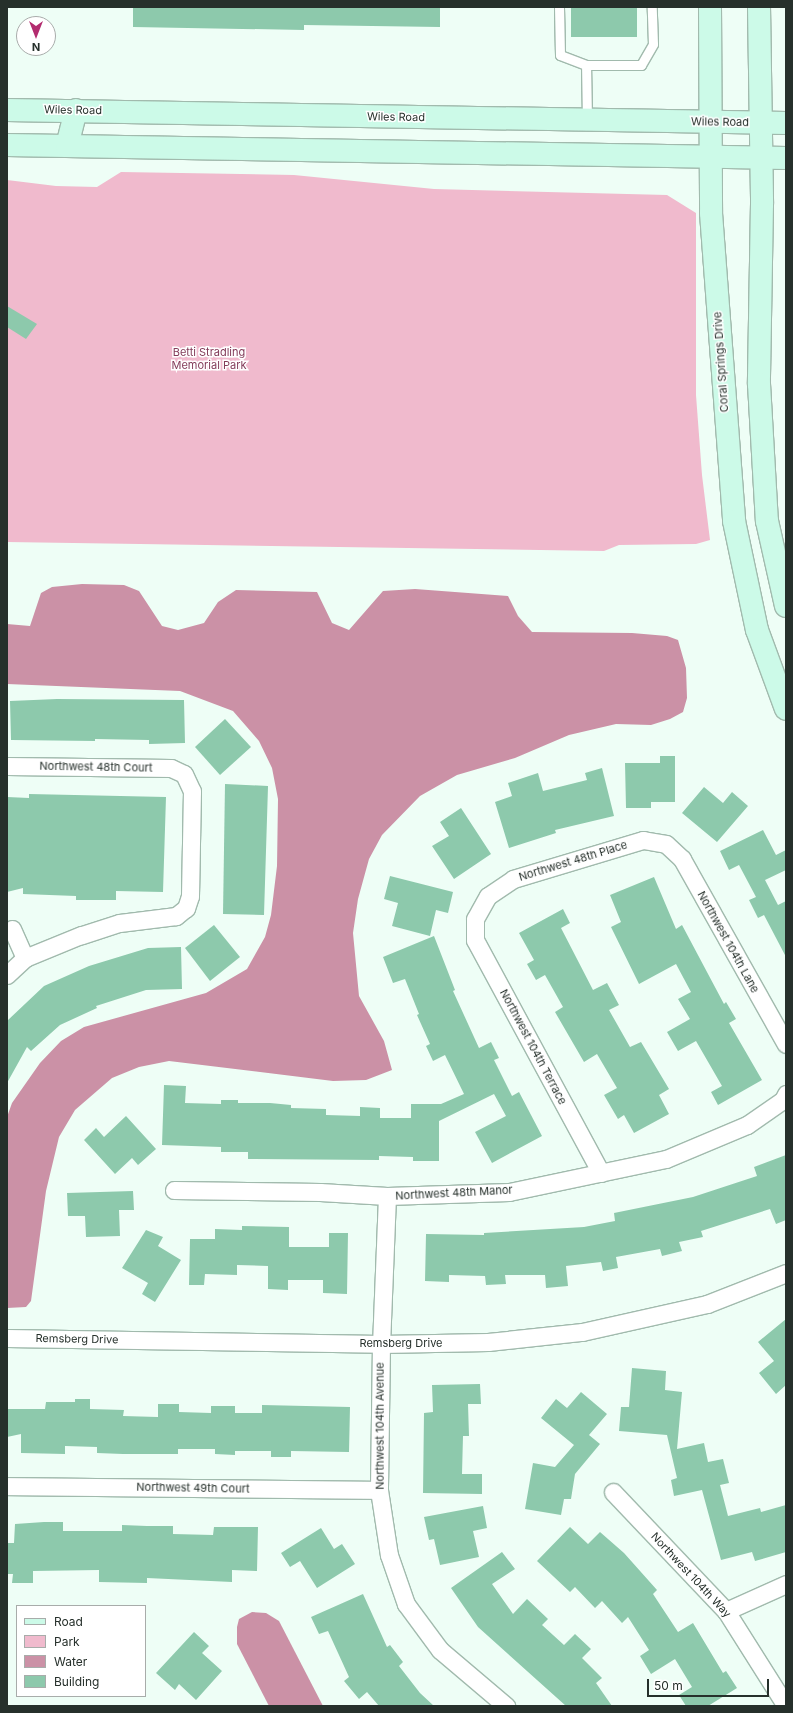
<!DOCTYPE html>
<style>
body{margin:0}
#map{position:relative;width:793px;height:1713px;overflow:hidden;background:#eefef6;font-family:Inter,sans-serif}
div>[style]{position:absolute}
[style*='--x']{left:calc(var(--x)*1px);top:calc(var(--y)*1px);width:calc(var(--w)*1px);rotate:calc(var(--a)*1deg)}
.green>*{inset:0;background:#f0bacd}
.water>*{inset:0;background:#cb91a6}
.building>*{inset:0;background:#8dc9ac}
.roads{filter:drop-shadow(1px 0 #a1baad) drop-shadow(-1px 0 #a1baad) drop-shadow(0 1px #a1baad) drop-shadow(0 -1px #a1baad)}
.service>*{height:9px;margin:-4.5px;padding:0 4.5px;transform-origin:4.5px;border-radius:4.5px;background:#fff}
.minor>*{height:17px;margin:-8.5px;padding:0 8.5px;transform-origin:8.5px;border-radius:8.5px;background:#fff}
.secondary>*{height:22px;margin:-11px;padding:0 11px;transform-origin:11px;border-radius:11px;background:#ccfae8}
span{translate:-50% -50%;white-space:nowrap;text-align:center;line-height:1.15;-webkit-text-stroke:3px #fff;paint-order:stroke}
.street-label{font-size:11px;color:#26302b}
.park-label{font-size:11px;color:#833c5a}
.frame{position:absolute;inset:0;border:8px solid #26302b;pointer-events:none}
.legend{position:absolute;left:16px;top:1605px;width:130px;height:92px;box-sizing:border-box;background:#fff;border:1px solid #a8acaa;margin:0;padding:5px 7px;list-style:none;font-size:12px;color:#26302b}
.legend li{display:flex;align-items:center;gap:8px;height:20px}
.legend b{width:20px;border:1px solid #a8acaa}
.north{position:absolute;left:16px;top:16px;width:40px;height:40px;box-sizing:border-box;background:#fff;border:1px solid #a8acaa;border-radius:50%;rotate:180deg;font-size:11px;font-weight:700;line-height:16px;text-align:center;color:#26302b}
.north::after{content:'';display:block;margin:auto;width:14px;height:18px;background:#b32c6f;clip-path:polygon(50% 0,100% 100%,50% 72%,0 100%)}
.scale{position:absolute;left:647px;top:1679px;width:122px;height:18px;box-sizing:border-box;border:2px solid #26302b;border-top:0;padding-left:5px;font-size:12px;line-height:14px;white-space:nowrap;color:#26302b;-webkit-text-stroke:3px #fff;paint-order:stroke}
</style>
<div id="map">
<div class="green">
<i style="clip-path:polygon(121px 172px,294px 175px,434px 189px,667px 195px,696px 213px,696px 395px,702px 475px,710px 540px,696px 544px,619px 545px,604px 551px,7px 542px,7px 180px,56px 186px,97px 187px)"></i>
</div>
<div class="water">
<i style="clip-path:polygon(82px 584px,124px 585px,139px 591px,162px 626px,178px 630px,204px 623px,218px 602px,236px 590px,317px 592px,332px 623px,349px 630px,383px 591px,415px 589px,508px 596px,518px 616px,532px 632px,632px 633px,667px 636px,678px 640px,686px 668px,687px 698px,683px 712px,670px 719px,651px 725px,616px 724px,569px 735px,515px 758px,457px 775px,420px 796px,382px 835px,369px 859px,358px 899px,353px 933px,359px 996px,384px 1041px,392px 1070px,366px 1080px,333px 1081px,169px 1061px,139px 1067px,112px 1078px,75px 1110px,59px 1137px,46px 1191px,31px 1301px,26px 1307px,7px 1308px,7px 1117px,12px 1103px,40px 1063px,61px 1041px,84px 1027px,206px 993px,247px 969px,265px 937px,271px 915px,277px 866px,278px 799px,272px 768px,259px 741px,233px 711px,180px 691px,7px 684px,7px 624px,30px 626px,41px 593px,52px 587px)"></i>
<i style="clip-path:polygon(252px 1612px,266px 1613px,279px 1621px,323px 1706px,269px 1706px,237px 1644px,237px 1627px,239px 1619px)"></i>
</div>
<div class="building">
<i style="clip-path:polygon(133px 7px,440px 7px,440px 27px,304px 25px,304px 30px,133px 27px)"></i>
<i style="clip-path:polygon(571px 7px,637px 7px,637px 37px,571px 37px)"></i>
<i style="clip-path:polygon(7px 306px,37px 324px,26px 339px,7px 327px)"></i>
<i style="clip-path:polygon(57px 699px,184px 700px,185px 743px,149px 744px,149px 740px,95px 739px,95px 741px,11px 740px,10px 701px)"></i>
<i style="clip-path:polygon(225px 719px,251px 747px,220px 775px,195px 747px)"></i>
<i style="clip-path:polygon(660px 756px,675px 756px,675px 802px,651px 802px,651px 808px,626px 808px,625px 763px,660px 763px)"></i>
<i style="clip-path:polygon(602px 768px,614px 816px,555px 830px,556px 833px,509px 848px,495px 802px,512px 796px,508px 783px,538px 773px,543px 791px,587px 780px,585px 773px)"></i>
<i style="clip-path:polygon(225px 784px,268px 786px,264px 915px,223px 914px)"></i>
<i style="clip-path:polygon(704px 787px,723px 803px,732px 792px,748px 806px,717px 842px,682px 813px)"></i>
<i style="clip-path:polygon(29px 794px,166px 797px,163px 892px,116px 891px,116px 900px,76px 900px,76px 896px,23px 894px,23px 888px,7px 892px,7px 797px,29px 798px)"></i>
<i style="clip-path:polygon(461px 808px,491px 854px,454px 879px,432px 846px,449px 836px,440px 822px)"></i>
<i style="clip-path:polygon(763px 830px,776px 855px,786px 850px,786px 870px,765px 880px,778px 905px,786px 901px,786px 957px,764px 915px,758px 918px,749px 900px,756px 897px,739px 865px,729px 870px,720px 851px)"></i>
<i style="clip-path:polygon(390px 876px,453px 892px,448px 913px,436px 910px,430px 936px,392px 926px,398px 903px,384px 899px)"></i>
<i style="clip-path:polygon(654px 877px,676px 929px,682px 925px,724px 1004px,726px 1002px,736px 1019px,729px 1023px,762px 1080px,718px 1105px,711px 1092px,722px 1086px,696px 1041px,678px 1051px,667px 1032px,690px 1019px,678px 999px,691px 992px,676px 964px,639px 984px,611px 927px,621px 922px,610px 895px)"></i>
<i style="clip-path:polygon(563px 909px,570px 923px,561px 928px,593px 990px,607px 983px,619px 1005px,609px 1010px,630px 1047px,641px 1042px,669px 1089px,659px 1095px,669px 1114px,634px 1133px,624px 1115px,618px 1119px,604px 1095px,617px 1088px,597px 1054px,584px 1062px,555px 1012px,563px 1007px,545px 975px,536px 980px,527px 964px,534px 960px,519px 933px)"></i>
<i style="clip-path:polygon(214px 925px,240px 957px,210px 981px,185px 948px)"></i>
<i style="clip-path:polygon(434px 936px,455px 990px,453px 991px,479px 1048px,491px 1042px,499px 1058px,494px 1060px,512px 1096px,519px 1092px,542px 1136px,492px 1163px,475px 1132px,506px 1116px,494px 1094px,439px 1121px,439px 1161px,413px 1161px,413px 1157px,379px 1156px,379px 1160px,248px 1159px,248px 1152px,221px 1152px,221px 1147px,162px 1145px,164px 1085px,186px 1086px,185px 1103px,221px 1104px,221px 1100px,238px 1100px,238px 1103px,270px 1103px,291px 1105px,291px 1108px,326px 1109px,326px 1115px,360px 1116px,360px 1107px,380px 1108px,380px 1118px,411px 1118px,411px 1104px,441px 1104px,464px 1094px,445px 1055px,433px 1061px,426px 1046px,430px 1044px,417px 1015px,419px 1014px,405px 979px,393px 983px,383px 957px)"></i>
<i style="clip-path:polygon(181px 947px,182px 989px,146px 990px,96px 1006px,97px 1008px,60px 1025px,31px 1051px,27px 1047px,7px 1083px,7px 1021px,44px 986px,89px 966px,148px 948px)"></i>
<i style="clip-path:polygon(126px 1116px,156px 1149px,138px 1165px,132px 1158px,115px 1174px,84px 1140px,96px 1128px,104px 1137px)"></i>
<i style="clip-path:polygon(786px 1155px,786px 1220px,776px 1224px,770px 1209px,701px 1231px,703px 1237px,679px 1242px,682px 1251px,662px 1256px,660px 1249px,616px 1257px,618px 1268px,603px 1271px,601px 1262px,566px 1266px,568px 1286px,546px 1288px,545px 1275px,505px 1275px,506px 1284px,486px 1285px,485px 1276px,449px 1275px,449px 1282px,425px 1281px,426px 1234px,484px 1235px,484px 1233px,584px 1227px,615px 1221px,614px 1213px,693px 1197px,757px 1176px,754px 1167px)"></i>
<i style="clip-path:polygon(133px 1191px,134px 1210px,119px 1210px,120px 1236px,86px 1237px,85px 1216px,68px 1216px,67px 1193px)"></i>
<i style="clip-path:polygon(242px 1226px,289px 1227px,289px 1247px,329px 1247px,329px 1233px,348px 1233px,347px 1294px,323px 1293px,323px 1280px,288px 1280px,288px 1290px,268px 1289px,268px 1266px,237px 1265px,237px 1275px,205px 1274px,204px 1285px,189px 1285px,190px 1239px,215px 1239px,215px 1229px,242px 1230px)"></i>
<i style="clip-path:polygon(146px 1230px,163px 1237px,158px 1246px,181px 1260px,155px 1302px,142px 1294px,148px 1283px,122px 1268px)"></i>
<i style="clip-path:polygon(786px 1319px,786px 1385px,776px 1394px,759px 1373px,774px 1361px,758px 1342px)"></i>
<i style="clip-path:polygon(632px 1368px,666px 1371px,665px 1390px,682px 1392px,677px 1449px,704px 1443px,708px 1462px,723px 1459px,729px 1483px,720px 1485px,728px 1516px,760px 1508px,761px 1512px,786px 1505px,786px 1552px,755px 1561px,752px 1552px,721px 1560px,702px 1490px,674px 1496px,671px 1480px,677px 1478px,667px 1435px,619px 1431px,621px 1407px,629px 1407px)"></i>
<i style="clip-path:polygon(480px 1384px,481px 1404px,468px 1404px,469px 1436px,463px 1436px,462px 1474px,482px 1474px,482px 1494px,423px 1493px,424px 1413px,433px 1412px,432px 1385px)"></i>
<i style="clip-path:polygon(581px 1392px,607px 1414px,589px 1435px,600px 1444px,575px 1474px,571px 1499px,564px 1499px,561px 1515px,525px 1509px,533px 1463px,555px 1467px,574px 1445px,541px 1418px,556px 1399px,567px 1408px)"></i>
<i style="clip-path:polygon(75px 1399px,90px 1399px,90px 1409px,124px 1410px,123px 1416px,158px 1417px,158px 1404px,179px 1404px,179px 1412px,211px 1413px,211px 1406px,235px 1406px,235px 1413px,262px 1413px,262px 1405px,350px 1407px,349px 1452px,291px 1451px,291px 1457px,271px 1457px,271px 1451px,235px 1451px,235px 1455px,215px 1454px,215px 1449px,178px 1449px,178px 1454px,123px 1454px,97px 1453px,97px 1447px,65px 1446px,65px 1454px,21px 1453px,21px 1434px,7px 1437px,7px 1409px,45px 1409px,46px 1402px,75px 1402px)"></i>
<i style="clip-path:polygon(483px 1506px,487px 1528px,473px 1531px,479px 1557px,440px 1565px,434px 1539px,429px 1540px,424px 1517px)"></i>
<i style="clip-path:polygon(44px 1522px,63px 1522px,63px 1531px,122px 1531px,122px 1525px,147px 1526px,173px 1526px,173px 1534px,213px 1535px,214px 1527px,258px 1527px,257px 1571px,232px 1570px,232px 1582px,147px 1578px,147px 1583px,99px 1582px,99px 1570px,33px 1571px,33px 1583px,12px 1583px,13px 1574px,7px 1574px,7px 1543px,14px 1543px,15px 1524px)"></i>
<i style="clip-path:polygon(570px 1527px,588px 1544px,600px 1532px,624px 1553px,657px 1590px,653px 1594px,678px 1632px,693px 1623px,723px 1673px,726px 1671px,737px 1688px,708px 1706px,686px 1706px,679px 1695px,692px 1687px,675px 1659px,651px 1674px,640px 1656px,649px 1650px,628px 1617px,622px 1623px,602px 1601px,595px 1608px,575px 1587px,570px 1592px,537px 1561px)"></i>
<i style="clip-path:polygon(321px 1528px,334px 1549px,342px 1544px,355px 1564px,317px 1588px,300px 1561px,290px 1567px,281px 1553px)"></i>
<i style="clip-path:polygon(502px 1552px,515px 1569px,492px 1584px,513px 1614px,527px 1599px,548px 1619px,542px 1625px,564px 1645px,575px 1634px,591px 1649px,582px 1658px,602px 1678px,596px 1683px,612px 1706px,566px 1706px,478px 1627px,451px 1588px)"></i>
<i style="clip-path:polygon(363px 1594px,387px 1647px,390px 1645px,403px 1662px,399px 1666px,420px 1693px,434px 1706px,379px 1706px,367px 1692px,359px 1699px,344px 1681px,349px 1677px,328px 1631px,319px 1634px,311px 1617px)"></i>
<i style="clip-path:polygon(194px 1632px,209px 1646px,202px 1653px,222px 1671px,196px 1700px,179px 1684px,175px 1690px,156px 1673px)"></i>
</div>
<div class="roads">
<div class="service">
<i style="--x:559;--y:7;--w:48;--a:88.8"></i>
<i style="--x:560;--y:55;--w:28;--a:21"></i>
<i style="--x:587;--y:120;--w:55;--a:-91"></i>
<i style="--x:586;--y:65;--w:55;--a:0"></i>
<i style="--x:641;--y:65;--w:24;--a:-60"></i>
<i style="--x:653;--y:44;--w:37;--a:-92"></i>
</div>
<div class="minor">
<i style="--x:7;--y:766;--w:164;--a:0.7"></i>
<i style="--x:171;--y:768;--w:14;--a:25"></i>
<i style="--x:184;--y:774;--w:19;--a:65"></i>
<i style="--x:192;--y:791;--w:105;--a:91.1"></i>
<i style="--x:190;--y:896;--w:13;--a:108"></i>
<i style="--x:186;--y:908;--w:13;--a:141"></i>
<i style="--x:176;--y:916;--w:57;--a:173"></i>
<i style="--x:119;--y:923;--w:40;--a:162"></i>
<i style="--x:81;--y:935;--w:61;--a:157.7"></i>
<i style="--x:25;--y:958;--w:25;--a:137"></i>
<i style="--x:12;--y:929;--w:32;--a:66"></i>
<i style="--x:601;--y:1173;--w:265;--a:-118.4"></i>
<i style="--x:475;--y:940;--w:21;--a:-90"></i>
<i style="--x:475;--y:919;--w:26;--a:-61"></i>
<i style="--x:488;--y:896;--w:30;--a:-34"></i>
<i style="--x:513;--y:879;--w:136;--a:-16.7"></i>
<i style="--x:643;--y:840;--w:23;--a:10"></i>
<i style="--x:666;--y:844;--w:22;--a:43"></i>
<i style="--x:682;--y:859;--w:212;--a:60.7"></i>
<i style="--x:174;--y:1190;--w:146;--a:0.8"></i>
<i style="--x:320;--y:1192;--w:67;--a:3.4"></i>
<i style="--x:387;--y:1196;--w:122;--a:-1.9"></i>
<i style="--x:509;--y:1192;--w:160;--a:-11.9"></i>
<i style="--x:666;--y:1159;--w:88;--a:-22.8"></i>
<i style="--x:747;--y:1125;--w:44;--a:-34.8"></i>
<i style="--x:783;--y:1100;--w:7;--a:-63"></i>
<i style="--x:387;--y:1196;--w:148;--a:92.3"></i>
<i style="--x:381;--y:1344;--w:146;--a:90.8"></i>
<i style="--x:379;--y:1490;--w:66;--a:81.3"></i>
<i style="--x:389;--y:1555;--w:52;--a:70.9"></i>
<i style="--x:406;--y:1604;--w:57;--a:53.5"></i>
<i style="--x:440;--y:1650;--w:87;--a:40.3"></i>
<i style="--x:7;--y:1338;--w:374;--a:0.9"></i>
<i style="--x:381;--y:1344;--w:107;--a:-1.1"></i>
<i style="--x:488;--y:1342;--w:95;--a:-6.1"></i>
<i style="--x:582;--y:1332;--w:128;--a:-12.6"></i>
<i style="--x:707;--y:1304;--w:85;--a:-21.4"></i>
<i style="--x:7;--y:1486;--w:372;--a:0.6"></i>
<i style="--x:613;--y:1492;--w:164;--a:46.5"></i>
<i style="--x:726;--y:1611;--w:112;--a:57.7"></i>
<i style="--x:726;--y:1611;--w:66;--a:-24.2"></i>
</div>
<div class="secondary">
<i style="--x:710;--y:7;--w:206;--a:89.7"></i>
<i style="--x:711;--y:213;--w:309;--a:85.7"></i>
<i style="--x:734;--y:521;--w:111;--a:78.1"></i>
<i style="--x:757;--y:630;--w:84;--a:69.8"></i>
<i style="--x:759;--y:7;--w:197;--a:89.1"></i>
<i style="--x:762;--y:204;--w:180;--a:91"></i>
<i style="--x:759;--y:384;--w:137;--a:86.7"></i>
<i style="--x:767;--y:521;--w:87;--a:77.4"></i>
<i style="--x:7;--y:110;--w:779;--a:0.96"></i>
<i style="--x:7;--y:145;--w:779;--a:0.96"></i>
<i style="--x:67;--y:146;--w:37;--a:-76"></i>
</div>
</div>
<div class="street-label">
<span style="left:73px;top:110px;rotate:1deg">Wiles Road</span>
<span style="left:396px;top:117px;rotate:1deg">Wiles Road</span>
<span style="left:720px;top:122px;rotate:1deg">Wiles Road</span>
<span style="left:721px;top:362px;rotate:-94deg">Coral Springs Drive</span>
<span style="left:96px;top:767px;rotate:1deg">Northwest 48th Court</span>
<span style="left:573px;top:861px;rotate:-17deg">Northwest 48th Place</span>
<span style="left:728px;top:942px;rotate:61deg">Northwest 104th Lane</span>
<span style="left:533px;top:1047px;rotate:62deg">Northwest 104th Terrace</span>
<span style="left:454px;top:1193px;rotate:-3deg">Northwest 48th Manor</span>
<span style="left:77px;top:1339px;rotate:1deg">Remsberg Drive</span>
<span style="left:401px;top:1343px">Remsberg Drive</span>
<span style="left:380px;top:1426px;rotate:-90deg">Northwest 104th Avenue</span>
<span style="left:193px;top:1488px;rotate:1deg">Northwest 49th Court</span>
<span style="left:691px;top:1575px;rotate:47deg">Northwest 104th Way</span>
</div>
<div class="park-label">
<span style="left:209px;top:359px">Betti Stradling<br>Memorial Park</span>
</div>
<div class="frame"></div>
<ul class="legend">
<li><b style="height:5px;background:#ccfae8"></b>Road</li>
<li><b style="height:11px;background:#f0bacd"></b>Park</li>
<li><b style="height:11px;background:#cb91a6"></b>Water</li>
<li><b style="height:11px;background:#8dc9ac"></b>Building</li>
</ul>
<div class="north">N</div>
<div class="scale">50 m</div>
</div>
